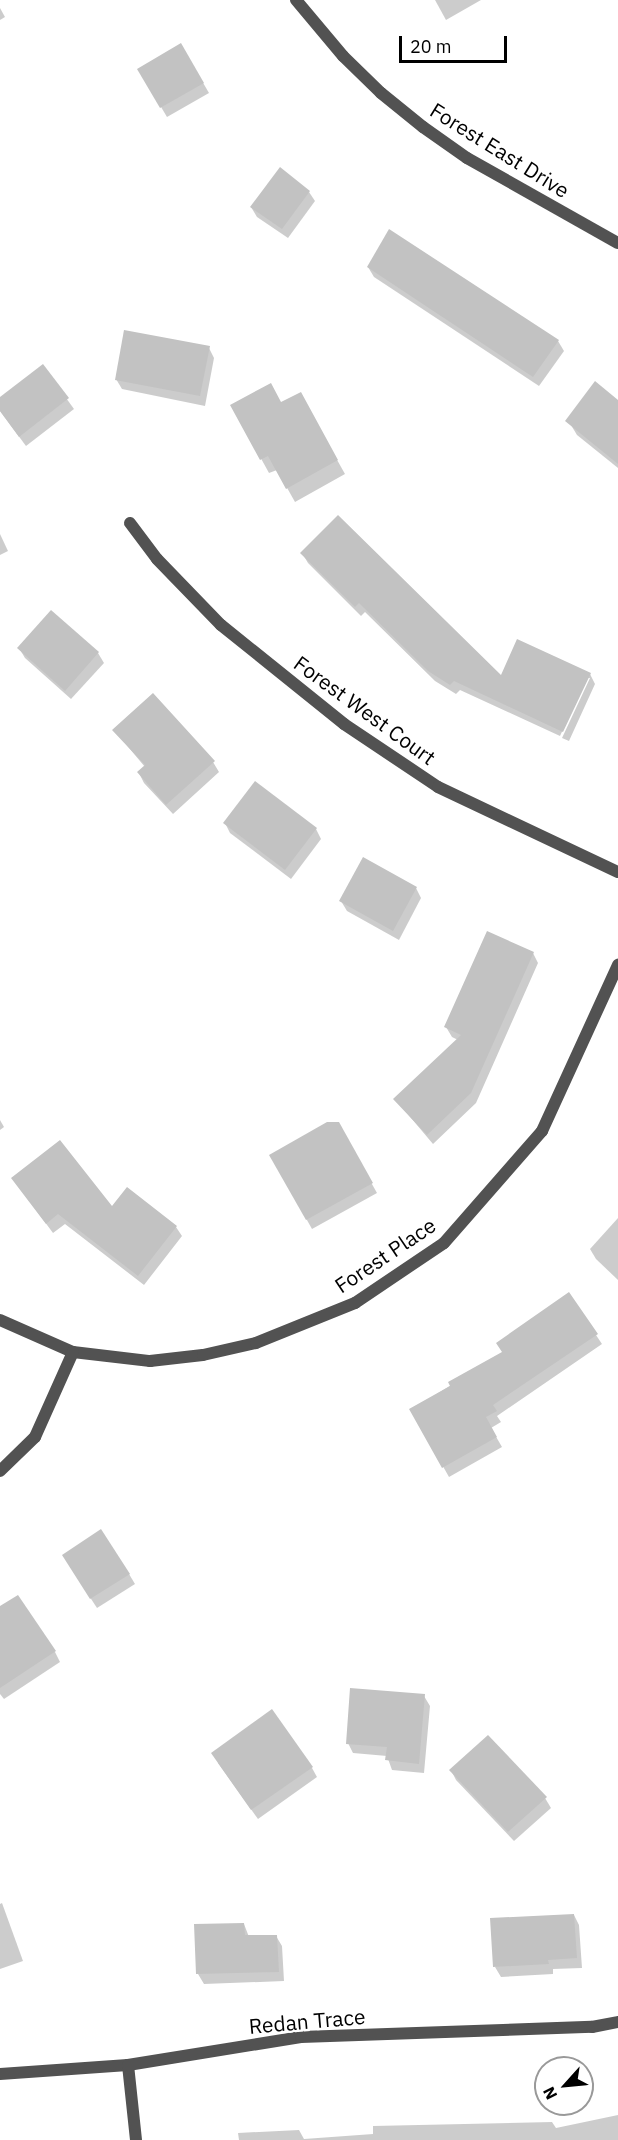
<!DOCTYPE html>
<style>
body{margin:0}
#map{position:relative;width:618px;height:2140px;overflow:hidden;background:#fff;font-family:"IBM Plex Sans",sans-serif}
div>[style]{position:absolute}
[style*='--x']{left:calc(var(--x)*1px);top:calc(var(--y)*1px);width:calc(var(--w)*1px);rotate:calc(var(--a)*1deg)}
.shadow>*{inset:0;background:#0003}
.building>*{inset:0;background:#c2c2c2}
.minor>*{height:12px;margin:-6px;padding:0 6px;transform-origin:6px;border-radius:6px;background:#525252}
span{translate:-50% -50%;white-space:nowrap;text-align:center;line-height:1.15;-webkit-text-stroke:4.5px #fff;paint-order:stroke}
.street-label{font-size:21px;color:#000}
.north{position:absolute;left:534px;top:2056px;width:60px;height:60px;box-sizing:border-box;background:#fff;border:2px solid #999;border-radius:50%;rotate:243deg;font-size:16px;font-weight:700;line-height:24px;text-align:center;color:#000}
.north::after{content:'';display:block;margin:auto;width:21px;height:27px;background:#000;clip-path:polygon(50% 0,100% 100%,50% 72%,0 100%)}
.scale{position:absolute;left:399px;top:36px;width:108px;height:27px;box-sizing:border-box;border:3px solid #000;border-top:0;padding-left:8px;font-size:18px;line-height:21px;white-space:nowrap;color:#000;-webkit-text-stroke:4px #fff;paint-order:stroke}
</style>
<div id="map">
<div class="shadow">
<i style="clip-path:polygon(435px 0,481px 0,446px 20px)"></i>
<i style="clip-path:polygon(0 8px,5px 17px,0 20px)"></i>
<i style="clip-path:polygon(181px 45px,209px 93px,167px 117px,139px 70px)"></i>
<i style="clip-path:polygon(309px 192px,315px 201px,288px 238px,257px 217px,251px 207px)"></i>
<i style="clip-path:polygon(368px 267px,558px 341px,564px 351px,539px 386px,374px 277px)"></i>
<i style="clip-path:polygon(209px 348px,214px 358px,205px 406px,122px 389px,116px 379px)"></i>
<i style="clip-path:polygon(43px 366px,74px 409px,26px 446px,0 411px,0 399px)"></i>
<i style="clip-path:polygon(300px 394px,345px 474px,295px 502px,277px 470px,269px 473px,232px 406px,281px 404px)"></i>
<i style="clip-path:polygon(618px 402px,618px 468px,577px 435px,571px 425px)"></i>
<i style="clip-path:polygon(0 534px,8px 551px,0 555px)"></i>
<i style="clip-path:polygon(302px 553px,501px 677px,590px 674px,595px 684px,569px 741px,562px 738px,590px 678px,587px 678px,560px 736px,460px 690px,456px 694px,435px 681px,365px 612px,361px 616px,308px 563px)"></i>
<i style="clip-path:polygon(51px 612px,98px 653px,104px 663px,71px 699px,25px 658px,19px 648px)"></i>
<i style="clip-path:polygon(114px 730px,213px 762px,219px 772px,173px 814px,144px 783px,139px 773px,145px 767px)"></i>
<i style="clip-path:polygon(225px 823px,316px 829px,321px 839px,291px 879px,230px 833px)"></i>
<i style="clip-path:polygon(416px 888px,421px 898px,399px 940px,347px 911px,341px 901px)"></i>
<i style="clip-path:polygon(533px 953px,538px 963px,476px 1103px,433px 1144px,395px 1099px,458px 1040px,452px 1037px,446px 1027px)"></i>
<i style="clip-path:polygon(0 1120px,4px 1127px,0 1130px)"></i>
<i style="clip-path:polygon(338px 1124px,377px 1193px,312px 1229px,271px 1156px)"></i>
<i style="clip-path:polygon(13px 1179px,176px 1227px,182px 1236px,144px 1285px,65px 1224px,53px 1233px)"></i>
<i style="clip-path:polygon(618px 1218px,618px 1280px,596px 1259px,590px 1249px)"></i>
<i style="clip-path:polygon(596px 1335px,602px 1344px,497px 1416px,501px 1422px,491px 1428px,502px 1447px,449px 1477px,411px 1410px,503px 1353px)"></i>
<i style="clip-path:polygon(69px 1565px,129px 1574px,135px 1584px,97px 1608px)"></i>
<i style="clip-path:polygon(0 1608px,55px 1652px,60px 1662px,4px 1699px,0 1694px)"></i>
<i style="clip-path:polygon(424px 1696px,430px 1706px,424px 1773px,392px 1770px,387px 1756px,353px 1753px,348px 1743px)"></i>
<i style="clip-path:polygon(218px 1763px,312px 1768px,317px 1777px,258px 1819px)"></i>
<i style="clip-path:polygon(451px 1770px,545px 1798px,551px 1808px,514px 1841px,456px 1780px)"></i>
<i style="clip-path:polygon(2px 1903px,23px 1961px,0 1969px,0 1904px)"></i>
<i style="clip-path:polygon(574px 1915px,579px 1925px,582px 1968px,553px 1969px,553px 1974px,501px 1977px,495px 1967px)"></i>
<i style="clip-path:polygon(244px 1924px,249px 1937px,276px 1936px,282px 1946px,284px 1981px,204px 1984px,198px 1974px)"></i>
<i style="clip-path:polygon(618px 2115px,618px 2140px,239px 2140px,238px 2133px,299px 2130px,304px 2139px,373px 2134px,373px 2126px,552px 2122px,556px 2128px)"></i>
</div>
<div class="building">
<i style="clip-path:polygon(181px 43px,204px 83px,160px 108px,137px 69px)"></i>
<i style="clip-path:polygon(280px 167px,310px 191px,282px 229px,250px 207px)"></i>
<i style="clip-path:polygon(389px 229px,559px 340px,533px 377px,367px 267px)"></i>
<i style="clip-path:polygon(124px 330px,210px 346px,200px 396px,115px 380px)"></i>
<i style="clip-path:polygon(43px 364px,69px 398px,19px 437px,0 411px,0 397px)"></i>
<i style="clip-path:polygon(595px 381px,618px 400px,618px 464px,565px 421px)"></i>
<i style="clip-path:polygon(271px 383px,281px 402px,301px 392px,338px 460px,286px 489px,268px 456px,260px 460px,230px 405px)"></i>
<i style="clip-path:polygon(338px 515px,501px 675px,517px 639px,591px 673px,563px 732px,454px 681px,450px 685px,428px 671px,359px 603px,355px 607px,300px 553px)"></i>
<i style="clip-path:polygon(51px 610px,99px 652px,65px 691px,17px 648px)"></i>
<i style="clip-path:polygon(153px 693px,215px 761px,166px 805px,137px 772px,145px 765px,112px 730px)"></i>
<i style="clip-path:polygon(255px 781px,317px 828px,285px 870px,223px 823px)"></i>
<i style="clip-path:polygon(363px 857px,417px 887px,393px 931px,339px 901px)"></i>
<i style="clip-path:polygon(487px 931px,534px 952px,471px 1093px,427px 1135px,393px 1099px,461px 1035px,444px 1027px)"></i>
<i style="clip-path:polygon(327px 1122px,339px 1122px,373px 1183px,306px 1220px,269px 1155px)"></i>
<i style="clip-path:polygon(60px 1140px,112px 1206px,127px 1187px,177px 1226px,138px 1276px,58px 1214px,46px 1224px,11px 1178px)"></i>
<i style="clip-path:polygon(569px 1292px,598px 1334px,493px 1405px,497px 1411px,486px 1417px,497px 1437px,442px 1468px,409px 1409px,450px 1386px,448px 1382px,502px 1352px,496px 1343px)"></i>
<i style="clip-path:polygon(101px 1529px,130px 1574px,90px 1599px,62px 1555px)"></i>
<i style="clip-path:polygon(18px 1595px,56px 1651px,0 1688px,0 1606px)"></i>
<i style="clip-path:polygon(350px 1688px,425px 1694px,419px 1764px,385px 1760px,387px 1747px,346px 1744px)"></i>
<i style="clip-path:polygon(272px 1709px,313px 1767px,251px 1810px,211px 1753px)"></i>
<i style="clip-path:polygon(488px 1735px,547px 1797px,508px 1832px,449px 1770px)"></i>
<i style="clip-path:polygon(574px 1914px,577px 1958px,548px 1960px,549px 1964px,493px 1967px,490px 1918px)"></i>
<i style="clip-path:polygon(244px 1923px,245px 1935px,277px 1935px,279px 1972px,196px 1974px,194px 1924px)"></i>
</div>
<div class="minor">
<i style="--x:296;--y:0;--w:73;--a:50"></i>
<i style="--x:343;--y:56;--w:53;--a:44.2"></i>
<i style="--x:381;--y:93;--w:54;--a:39"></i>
<i style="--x:423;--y:127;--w:54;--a:35.2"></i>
<i style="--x:467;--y:158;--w:173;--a:29.4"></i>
<i style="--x:130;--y:523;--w:45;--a:53.1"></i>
<i style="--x:157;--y:559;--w:92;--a:45.9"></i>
<i style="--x:221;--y:625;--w:158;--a:38.8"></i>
<i style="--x:344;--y:724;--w:113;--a:33.8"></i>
<i style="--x:438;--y:787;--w:199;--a:25.3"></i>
<i style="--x:0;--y:1320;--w:80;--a:23.7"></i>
<i style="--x:73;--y:1352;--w:78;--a:6.7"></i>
<i style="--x:150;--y:1361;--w:53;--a:-6.5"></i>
<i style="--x:203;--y:1355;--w:54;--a:-12.8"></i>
<i style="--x:256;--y:1343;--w:107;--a:-22"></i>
<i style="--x:355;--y:1303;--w:107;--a:-34"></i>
<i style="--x:444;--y:1243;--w:149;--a:-48.8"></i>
<i style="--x:542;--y:1131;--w:183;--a:-65.4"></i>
<i style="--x:0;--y:1471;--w:49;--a:-44.2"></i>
<i style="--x:35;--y:1437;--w:93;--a:-65.9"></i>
<i style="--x:128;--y:2065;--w:75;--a:83.9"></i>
<i style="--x:0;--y:2074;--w:128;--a:-4"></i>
<i style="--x:128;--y:2065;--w:175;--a:-9.2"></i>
<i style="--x:301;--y:2037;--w:291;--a:-2"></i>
<i style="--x:592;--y:2027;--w:26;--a:-11"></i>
</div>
<div class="street-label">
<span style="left:500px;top:150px;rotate:32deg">Forest East Drive</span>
<span style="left:365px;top:710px;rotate:36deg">Forest West Court</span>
<span style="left:385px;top:1255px;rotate:-34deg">Forest Place</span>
<span style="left:307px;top:2021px;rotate:-5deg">Redan Trace</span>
</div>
<div class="north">N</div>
<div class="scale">20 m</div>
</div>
